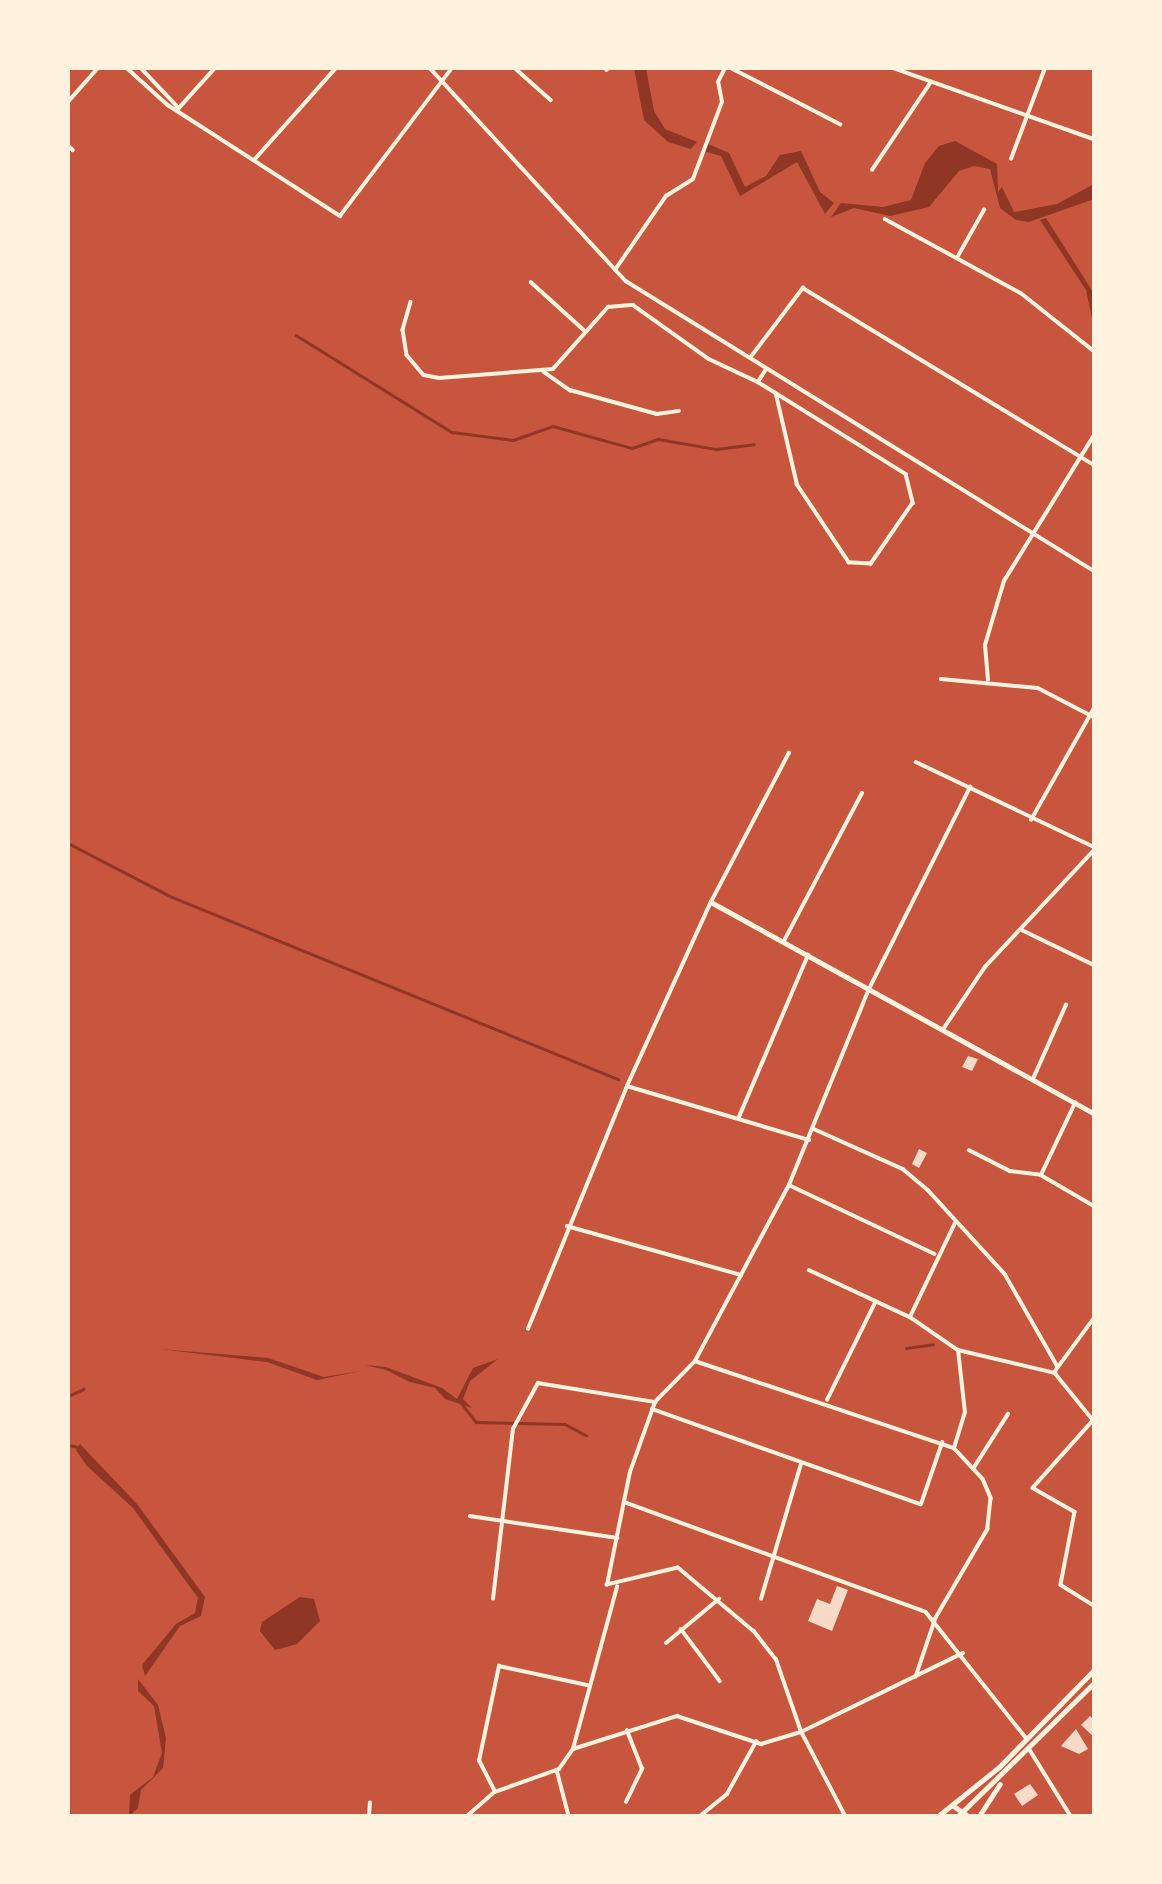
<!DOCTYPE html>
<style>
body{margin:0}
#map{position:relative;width:1162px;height:1884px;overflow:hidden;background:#c8553d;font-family:Figtree,sans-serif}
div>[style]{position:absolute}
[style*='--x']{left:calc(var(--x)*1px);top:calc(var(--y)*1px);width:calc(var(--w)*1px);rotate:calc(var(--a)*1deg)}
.water>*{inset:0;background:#8f3625}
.stream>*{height:2.5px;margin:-1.25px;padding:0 1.25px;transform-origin:1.25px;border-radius:1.25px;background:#8f3625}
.building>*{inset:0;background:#f7dbc8}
.minor>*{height:3.5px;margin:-1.75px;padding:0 1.75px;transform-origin:1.75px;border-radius:1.75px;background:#fff3e0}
.tertiary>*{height:4.5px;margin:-2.25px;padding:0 2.25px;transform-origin:2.25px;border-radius:2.25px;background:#fff3e0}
.trunk>*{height:5px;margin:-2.5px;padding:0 2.5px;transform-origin:2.5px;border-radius:2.5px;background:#fff3e0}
span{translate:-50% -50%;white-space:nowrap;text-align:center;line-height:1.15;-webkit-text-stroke:6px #fff3e0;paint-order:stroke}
.frame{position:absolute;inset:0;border:70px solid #fff3e0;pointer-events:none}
</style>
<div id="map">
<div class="water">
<i style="clip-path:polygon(634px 68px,646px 68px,654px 111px,665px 129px,697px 142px,691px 149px,668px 142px,644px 120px)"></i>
<i style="clip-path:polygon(955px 141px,997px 164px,998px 192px,1002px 187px,1014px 212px,1057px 204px,1094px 184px,1094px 199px,1029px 222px,1016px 220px,1000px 208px,990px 169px,974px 166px,959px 171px,929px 207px,890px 216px,854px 208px,831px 217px,841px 203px,883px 207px,911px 200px,925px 163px,939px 146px)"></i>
<i style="clip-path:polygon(706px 143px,729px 153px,745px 187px,766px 176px,780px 155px,801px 151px,820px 192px,834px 203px,825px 214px,797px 162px,740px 196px,721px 156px,703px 151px)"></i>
<i style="clip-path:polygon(1046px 218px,1093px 292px,1094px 327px,1086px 290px,1040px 220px)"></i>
<i style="clip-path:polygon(160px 1349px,268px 1358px,324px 1377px,361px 1371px,317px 1380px,267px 1362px)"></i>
<i style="clip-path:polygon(498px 1359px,470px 1381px,463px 1399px,472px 1408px,445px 1399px,435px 1388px,410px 1382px,386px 1370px,365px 1365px,386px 1367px,442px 1388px,457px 1399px,473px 1368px)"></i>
<i style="clip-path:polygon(80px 1444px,137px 1504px,205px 1597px,201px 1616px,180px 1626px,145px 1676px,142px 1665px,176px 1624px,195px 1613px,198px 1598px,133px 1508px,87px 1466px,76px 1450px)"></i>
<i style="clip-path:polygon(300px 1597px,314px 1599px,320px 1621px,297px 1644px,275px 1650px,260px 1631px,262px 1622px)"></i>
<i style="clip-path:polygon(138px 1679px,158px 1705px,166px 1738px,163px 1768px,141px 1790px,138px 1808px,129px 1816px,130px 1795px,153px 1777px,162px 1753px,154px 1706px,138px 1691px)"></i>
</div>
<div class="stream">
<i style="--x:296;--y:335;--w:184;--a:31.9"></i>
<i style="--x:452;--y:432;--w:62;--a:7.5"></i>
<i style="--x:513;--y:440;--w:42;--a:-19.3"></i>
<i style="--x:553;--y:426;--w:82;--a:15.6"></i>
<i style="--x:632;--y:448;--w:28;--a:-19"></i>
<i style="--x:658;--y:439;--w:59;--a:9.8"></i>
<i style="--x:716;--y:449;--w:38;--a:-7"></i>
<i style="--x:68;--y:843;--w:117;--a:27.4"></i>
<i style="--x:172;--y:897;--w:482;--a:22.2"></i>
<i style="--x:906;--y:1348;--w:27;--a:-8"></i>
<i style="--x:68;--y:1396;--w:17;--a:-24"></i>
<i style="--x:462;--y:1404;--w:23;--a:52"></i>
<i style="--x:476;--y:1422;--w:89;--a:1.3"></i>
<i style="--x:565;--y:1424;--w:24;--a:28"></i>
<i style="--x:68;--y:1445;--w:10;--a:11"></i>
</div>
<div class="building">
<i style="clip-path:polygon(968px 1056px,978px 1059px,972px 1071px,962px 1067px)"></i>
<i style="clip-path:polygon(919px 1149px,927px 1153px,919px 1168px,912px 1164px)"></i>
<i style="clip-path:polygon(837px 1586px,848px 1590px,832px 1631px,808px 1621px,817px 1599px,830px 1604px)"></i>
<i style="clip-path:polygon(1090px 1716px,1094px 1720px,1094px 1737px,1081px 1725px)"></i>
<i style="clip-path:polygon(1076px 1729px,1088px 1749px,1079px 1754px,1061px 1746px)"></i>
<i style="clip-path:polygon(1030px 1784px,1038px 1795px,1022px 1806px,1014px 1794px)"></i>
</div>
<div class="minor">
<i style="--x:127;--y:68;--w:55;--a:42.1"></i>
<i style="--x:168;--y:105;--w:205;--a:32.8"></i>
<i style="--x:340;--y:216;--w:186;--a:-52.9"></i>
<i style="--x:141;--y:68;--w:55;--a:46.5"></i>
<i style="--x:430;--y:68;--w:289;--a:47.4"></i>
<i style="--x:626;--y:281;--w:551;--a:31.78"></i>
<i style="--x:515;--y:68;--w:48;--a:41.6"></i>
<i style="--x:606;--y:68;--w:2;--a:63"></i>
<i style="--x:731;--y:68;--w:123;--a:27.2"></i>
<i style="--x:893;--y:68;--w:213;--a:19.5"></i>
<i style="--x:68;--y:102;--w:45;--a:-48.6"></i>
<i style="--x:179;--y:108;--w:54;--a:-48"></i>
<i style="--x:68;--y:145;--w:7;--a:45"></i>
<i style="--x:255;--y:159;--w:122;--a:-48.3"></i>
<i style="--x:1011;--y:159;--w:97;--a:-69.5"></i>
<i style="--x:872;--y:170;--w:106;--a:-56.2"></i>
<i style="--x:885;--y:219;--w:155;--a:28.6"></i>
<i style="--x:1021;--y:293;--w:93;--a:38.5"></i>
<i style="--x:958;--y:256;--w:53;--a:-60.5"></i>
<i style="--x:615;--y:270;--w:90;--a:-55.4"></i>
<i style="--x:666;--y:196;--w:32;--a:-32"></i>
<i style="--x:693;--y:179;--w:82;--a:-69.4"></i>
<i style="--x:722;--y:102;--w:20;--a:-101"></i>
<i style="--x:718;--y:82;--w:16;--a:-63"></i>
<i style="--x:531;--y:282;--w:73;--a:42.2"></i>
<i style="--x:411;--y:302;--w:29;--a:106"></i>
<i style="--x:403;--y:330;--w:25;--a:81"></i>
<i style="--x:407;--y:355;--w:26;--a:50"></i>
<i style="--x:424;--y:375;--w:15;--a:11"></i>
<i style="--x:439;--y:378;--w:114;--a:-4.5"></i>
<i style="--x:553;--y:369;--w:83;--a:-48.4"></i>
<i style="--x:608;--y:307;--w:25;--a:-5"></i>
<i style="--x:633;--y:305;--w:93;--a:35.4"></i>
<i style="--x:709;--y:359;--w:54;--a:25.1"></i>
<i style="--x:758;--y:382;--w:174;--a:31.9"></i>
<i style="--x:906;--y:474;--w:30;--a:76"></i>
<i style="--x:913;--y:503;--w:74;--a:124.5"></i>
<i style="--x:871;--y:564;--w:22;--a:-177"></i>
<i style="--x:849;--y:563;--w:94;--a:-123.7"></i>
<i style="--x:797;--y:485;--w:92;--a:-103.1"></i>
<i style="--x:750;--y:358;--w:88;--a:-52.9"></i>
<i style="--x:803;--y:288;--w:341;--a:31.3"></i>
<i style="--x:544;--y:372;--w:32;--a:35"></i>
<i style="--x:570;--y:390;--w:90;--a:15.4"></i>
<i style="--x:657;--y:414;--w:22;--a:-8"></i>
<i style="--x:758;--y:382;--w:15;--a:-58"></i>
<i style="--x:941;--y:679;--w:97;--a:5.3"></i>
<i style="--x:1038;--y:688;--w:63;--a:27.4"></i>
<i style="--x:988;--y:680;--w:35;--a:-95"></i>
<i style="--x:985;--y:645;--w:67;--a:-73.5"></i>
<i style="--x:1004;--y:581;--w:172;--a:-58.3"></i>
<i style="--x:916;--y:762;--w:197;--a:25.5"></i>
<i style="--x:1031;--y:820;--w:129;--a:-60.6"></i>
<i style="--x:1022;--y:930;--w:80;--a:25.9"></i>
<i style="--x:784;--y:941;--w:167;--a:-62.2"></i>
<i style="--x:944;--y:1028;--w:73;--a:-56.1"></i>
<i style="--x:985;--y:967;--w:160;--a:-47"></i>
<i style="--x:1033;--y:1079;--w:81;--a:-66"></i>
<i style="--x:627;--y:1086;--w:190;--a:16.5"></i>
<i style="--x:739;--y:1117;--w:176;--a:-66.9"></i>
<i style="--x:814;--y:1129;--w:98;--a:24.2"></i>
<i style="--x:903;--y:1169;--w:33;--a:40"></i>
<i style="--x:928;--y:1190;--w:114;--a:47.5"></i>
<i style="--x:1005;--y:1274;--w:107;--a:60.3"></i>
<i style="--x:1058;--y:1367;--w:7;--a:117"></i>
<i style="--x:1055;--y:1373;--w:62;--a:50.9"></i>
<i style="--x:969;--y:1150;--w:46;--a:27.1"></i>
<i style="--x:1010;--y:1171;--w:31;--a:7"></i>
<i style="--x:1041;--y:1175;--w:61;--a:30.3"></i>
<i style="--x:1041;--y:1175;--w:80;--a:-64.7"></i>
<i style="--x:789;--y:1185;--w:161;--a:25.3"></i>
<i style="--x:567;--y:1226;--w:181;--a:15.7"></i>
<i style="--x:809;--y:1270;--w:111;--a:25"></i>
<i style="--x:910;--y:1317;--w:58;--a:34.5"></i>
<i style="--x:958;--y:1350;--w:100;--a:13.3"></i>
<i style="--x:910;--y:1317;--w:104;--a:-64.4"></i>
<i style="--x:528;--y:1329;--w:262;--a:-67.8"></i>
<i style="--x:627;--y:1086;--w:202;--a:-65.5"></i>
<i style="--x:711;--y:902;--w:168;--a:-62.4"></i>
<i style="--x:695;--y:1361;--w:273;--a:18.6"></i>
<i style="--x:954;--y:1448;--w:42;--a:46.9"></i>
<i style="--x:983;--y:1479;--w:21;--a:67"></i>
<i style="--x:991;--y:1498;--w:31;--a:96"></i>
<i style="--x:988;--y:1529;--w:103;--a:120.3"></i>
<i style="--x:936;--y:1618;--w:62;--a:108.7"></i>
<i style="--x:1058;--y:1367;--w:61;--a:-53.7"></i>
<i style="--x:827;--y:1400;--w:108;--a:-63.7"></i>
<i style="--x:652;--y:1409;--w:285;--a:19.5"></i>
<i style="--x:921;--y:1504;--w:65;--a:-71"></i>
<i style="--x:1093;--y:1421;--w:90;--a:131.8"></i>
<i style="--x:1033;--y:1488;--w:48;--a:29.7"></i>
<i style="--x:1075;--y:1512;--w:74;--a:100.9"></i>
<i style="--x:1061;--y:1585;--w:39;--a:32"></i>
<i style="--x:954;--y:1448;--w:37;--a:-73"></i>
<i style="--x:965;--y:1413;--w:63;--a:-96.3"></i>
<i style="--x:973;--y:1469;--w:65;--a:-57.5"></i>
<i style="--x:624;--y:1502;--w:321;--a:20"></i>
<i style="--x:926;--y:1612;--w:162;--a:51.5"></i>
<i style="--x:470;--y:1516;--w:149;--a:8.5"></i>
<i style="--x:493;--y:1599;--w:171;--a:-83.3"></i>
<i style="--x:513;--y:1429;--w:52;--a:-61.5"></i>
<i style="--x:538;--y:1383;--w:119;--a:9.2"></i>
<i style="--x:761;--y:1599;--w:141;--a:-73.5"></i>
<i style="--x:681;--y:1629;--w:65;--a:53.1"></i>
<i style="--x:666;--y:1643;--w:69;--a:-39.7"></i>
<i style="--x:573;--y:1749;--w:109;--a:-17.6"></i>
<i style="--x:677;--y:1716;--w:89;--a:18.4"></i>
<i style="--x:761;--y:1744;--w:42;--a:-16.7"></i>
<i style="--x:801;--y:1732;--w:180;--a:-26"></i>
<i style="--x:1030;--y:1750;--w:78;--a:58.2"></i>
<i style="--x:557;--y:1770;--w:48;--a:75.4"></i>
<i style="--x:495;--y:1792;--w:35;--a:-117"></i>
<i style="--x:479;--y:1761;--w:97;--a:-78.1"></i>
<i style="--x:499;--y:1666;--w:91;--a:12.1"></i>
<i style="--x:626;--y:1802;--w:37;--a:-64"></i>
<i style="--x:642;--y:1769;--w:41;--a:-111.5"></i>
<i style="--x:369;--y:1816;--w:13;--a:-86"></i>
<i style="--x:467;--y:1816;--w:37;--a:-41"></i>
<i style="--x:495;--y:1792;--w:68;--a:-19.8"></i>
<i style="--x:559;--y:1769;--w:24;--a:-55"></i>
<i style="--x:573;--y:1749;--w:168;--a:-74.8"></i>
<i style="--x:700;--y:1816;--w:35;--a:-39"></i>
<i style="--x:727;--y:1794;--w:60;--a:-60.9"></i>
<i style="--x:845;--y:1816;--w:95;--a:-117.6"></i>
<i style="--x:801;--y:1732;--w:76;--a:-109.1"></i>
<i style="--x:776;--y:1660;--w:36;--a:-128"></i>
<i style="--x:754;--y:1632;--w:99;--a:-139.9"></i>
<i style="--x:678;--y:1568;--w:73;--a:166.5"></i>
<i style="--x:607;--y:1585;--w:115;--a:-78.5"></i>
<i style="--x:630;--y:1472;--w:74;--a:-70.3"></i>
<i style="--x:655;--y:1402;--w:57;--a:-45.7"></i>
<i style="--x:695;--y:1361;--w:200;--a:-61.9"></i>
<i style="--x:789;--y:1185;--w:212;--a:-67.8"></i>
<i style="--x:869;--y:989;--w:226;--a:-63.4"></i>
</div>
<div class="tertiary">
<i style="--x:711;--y:902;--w:437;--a:28.9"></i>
</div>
<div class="trunk">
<i style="--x:952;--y:1805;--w:19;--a:35"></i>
<i style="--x:938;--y:1816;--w:78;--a:-38.8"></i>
<i style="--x:999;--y:1767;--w:136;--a:-45.6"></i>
<i style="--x:958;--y:1816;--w:190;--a:-44.4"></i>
<i style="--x:979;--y:1816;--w:38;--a:-57"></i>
</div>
<div class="frame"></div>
</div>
